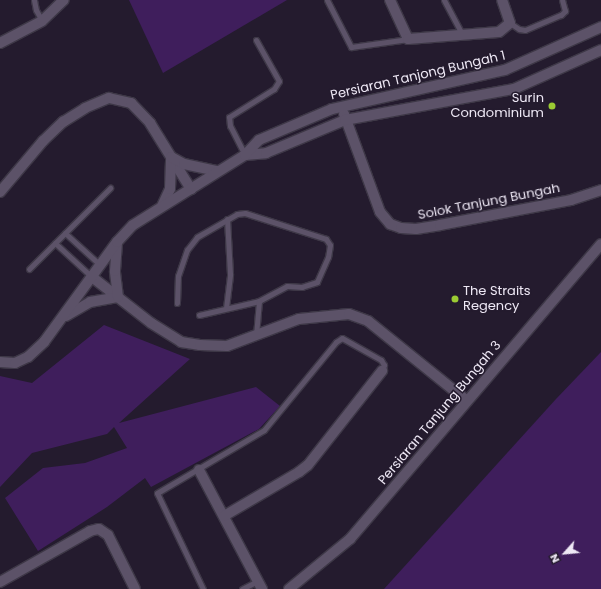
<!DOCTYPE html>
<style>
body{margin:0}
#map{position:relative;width:601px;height:589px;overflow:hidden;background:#241b2e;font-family:Poppins,sans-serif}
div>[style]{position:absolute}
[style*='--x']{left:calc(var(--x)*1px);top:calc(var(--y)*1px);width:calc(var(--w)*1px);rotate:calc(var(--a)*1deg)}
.green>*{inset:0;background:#3f1e5c}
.roads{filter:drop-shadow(1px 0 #3e3847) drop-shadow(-1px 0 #3e3847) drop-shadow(0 1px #3e3847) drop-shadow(0 -1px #3e3847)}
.service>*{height:5px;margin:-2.5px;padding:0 2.5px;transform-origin:2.5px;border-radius:2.5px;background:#5c5268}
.minor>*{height:10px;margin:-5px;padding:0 5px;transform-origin:5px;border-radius:5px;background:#5c5268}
.dots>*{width:11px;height:11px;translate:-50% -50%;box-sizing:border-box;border:2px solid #241b2e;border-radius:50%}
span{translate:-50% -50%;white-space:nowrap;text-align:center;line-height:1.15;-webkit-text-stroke:3px #241b2e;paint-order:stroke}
.street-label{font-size:13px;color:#eee8f5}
.poi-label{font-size:13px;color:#eee8f5}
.right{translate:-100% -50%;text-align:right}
.left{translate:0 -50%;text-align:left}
.north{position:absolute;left:545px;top:533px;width:40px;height:40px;-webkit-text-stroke:3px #241b2e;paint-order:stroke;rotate:243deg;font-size:11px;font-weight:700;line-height:16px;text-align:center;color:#eee8f5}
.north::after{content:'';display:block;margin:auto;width:14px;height:18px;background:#eee8f5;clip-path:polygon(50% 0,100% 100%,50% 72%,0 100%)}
</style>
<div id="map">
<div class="green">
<i style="clip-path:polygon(129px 0,287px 0,163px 73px)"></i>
<i style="clip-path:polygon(104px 325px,190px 359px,119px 423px,256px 387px,280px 406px,259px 429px,151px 487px,145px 478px,107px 507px,38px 551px,5px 498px,43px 468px,85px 463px,127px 448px,114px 427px,107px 434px,32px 453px,0 487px,0 376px,32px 383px)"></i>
<i style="clip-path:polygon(601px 352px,601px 589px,384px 589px,556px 399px)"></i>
</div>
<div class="roads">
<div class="service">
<i style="--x:34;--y:0;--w:10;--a:79"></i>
<i style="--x:36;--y:10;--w:13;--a:61"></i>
<i style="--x:327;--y:0;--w:53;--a:62.9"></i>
<i style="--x:351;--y:47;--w:58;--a:-8"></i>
<i style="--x:444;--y:0;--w:38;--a:62"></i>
<i style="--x:510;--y:23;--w:11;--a:34"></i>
<i style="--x:519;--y:29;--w:6;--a:9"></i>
<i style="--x:525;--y:30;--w:39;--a:-23"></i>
<i style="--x:561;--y:15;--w:6;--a:-45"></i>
<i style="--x:565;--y:11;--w:11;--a:-105"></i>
<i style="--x:245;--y:155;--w:33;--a:-117"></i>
<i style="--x:230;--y:126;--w:9;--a:-96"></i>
<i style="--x:229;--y:117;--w:53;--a:-31.9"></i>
<i style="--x:274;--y:89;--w:9;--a:-58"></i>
<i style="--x:279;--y:81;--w:47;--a:-119.3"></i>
<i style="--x:65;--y:233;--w:47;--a:42.4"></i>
<i style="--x:55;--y:243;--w:50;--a:42.6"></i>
<i style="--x:29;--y:269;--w:115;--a:-45"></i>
<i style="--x:177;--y:303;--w:27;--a:-88"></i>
<i style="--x:178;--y:276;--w:28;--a:-71"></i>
<i style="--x:187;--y:250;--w:16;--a:-52"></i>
<i style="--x:197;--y:237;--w:46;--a:-29.9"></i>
<i style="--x:237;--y:214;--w:8;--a:-7"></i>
<i style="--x:245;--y:213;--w:85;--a:17.8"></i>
<i style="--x:326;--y:239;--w:7;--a:56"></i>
<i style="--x:330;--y:245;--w:12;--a:99"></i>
<i style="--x:328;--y:257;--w:27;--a:114"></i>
<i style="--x:317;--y:282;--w:16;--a:162"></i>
<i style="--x:302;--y:287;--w:15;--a:-176"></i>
<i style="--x:287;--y:286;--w:32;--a:152"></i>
<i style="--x:226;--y:308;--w:34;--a:-83"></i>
<i style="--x:230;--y:274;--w:55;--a:-93.1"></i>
<i style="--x:199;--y:315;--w:62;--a:-13.1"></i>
<i style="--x:259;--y:301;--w:34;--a:95"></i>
<i style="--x:203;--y:589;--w:106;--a:-115.6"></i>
<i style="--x:157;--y:493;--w:124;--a:-30.5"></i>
<i style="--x:264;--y:430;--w:114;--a:-50.7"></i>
<i style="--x:336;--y:342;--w:7;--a:-34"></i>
<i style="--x:342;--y:338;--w:45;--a:29.4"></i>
<i style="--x:381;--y:360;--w:6;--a:59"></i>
<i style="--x:384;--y:365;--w:6;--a:108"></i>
<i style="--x:242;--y:589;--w:18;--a:-27"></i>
</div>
<div class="minor">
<i style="--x:390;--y:0;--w:43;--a:65.2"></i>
<i style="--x:408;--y:39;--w:91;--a:-4.4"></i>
<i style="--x:499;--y:32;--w:14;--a:-39"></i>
<i style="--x:510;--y:23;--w:24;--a:-109"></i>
<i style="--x:0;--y:43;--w:47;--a:-27.6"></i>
<i style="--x:42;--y:21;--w:30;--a:-44"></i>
<i style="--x:344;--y:114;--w:104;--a:69.8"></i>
<i style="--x:380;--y:212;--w:16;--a:50"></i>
<i style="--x:390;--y:224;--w:12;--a:20"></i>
<i style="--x:401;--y:228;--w:15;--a:4"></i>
<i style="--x:416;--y:229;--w:24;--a:-9"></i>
<i style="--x:440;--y:225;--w:133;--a:-10.8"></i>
<i style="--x:571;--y:200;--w:32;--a:-18"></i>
<i style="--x:245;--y:155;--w:21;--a:-5"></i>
<i style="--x:266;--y:153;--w:86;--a:-22.7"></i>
<i style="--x:345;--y:120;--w:172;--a:-10.4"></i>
<i style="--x:514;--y:89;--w:95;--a:-24.1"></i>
<i style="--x:0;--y:192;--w:67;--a:-49.9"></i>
<i style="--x:43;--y:141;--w:28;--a:-44"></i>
<i style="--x:63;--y:122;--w:26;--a:-32"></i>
<i style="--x:85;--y:108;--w:26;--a:-23"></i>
<i style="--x:109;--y:98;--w:23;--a:13"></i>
<i style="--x:131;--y:103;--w:28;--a:46"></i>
<i style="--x:150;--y:123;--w:78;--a:58.2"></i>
<i style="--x:162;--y:206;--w:19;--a:-65"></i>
<i style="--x:170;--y:189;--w:32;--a:-88"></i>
<i style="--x:171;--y:157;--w:15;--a:28"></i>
<i style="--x:184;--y:164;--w:34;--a:12"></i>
<i style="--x:92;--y:277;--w:75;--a:37.9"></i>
<i style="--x:151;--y:323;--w:36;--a:32"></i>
<i style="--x:181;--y:342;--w:19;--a:9"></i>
<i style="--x:200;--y:345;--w:27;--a:2"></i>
<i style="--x:227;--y:346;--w:77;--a:-20.6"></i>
<i style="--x:299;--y:319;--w:50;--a:-5.7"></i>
<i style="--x:349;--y:314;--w:20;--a:20"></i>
<i style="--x:368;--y:321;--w:127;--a:38.9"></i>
<i style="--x:66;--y:316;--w:28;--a:-30"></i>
<i style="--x:90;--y:302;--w:28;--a:-10"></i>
<i style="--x:118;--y:297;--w:26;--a:-97"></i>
<i style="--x:115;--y:271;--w:27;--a:-86"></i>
<i style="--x:0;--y:362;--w:15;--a:4"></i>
<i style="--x:15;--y:363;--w:14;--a:-25"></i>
<i style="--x:28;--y:357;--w:22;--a:-43"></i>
<i style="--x:44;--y:342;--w:124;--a:-53.9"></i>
<i style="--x:117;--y:242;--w:23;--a:-47"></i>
<i style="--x:133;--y:225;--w:132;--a:-32"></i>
<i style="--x:245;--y:155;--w:21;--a:-47"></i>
<i style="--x:259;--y:140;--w:79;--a:-23"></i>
<i style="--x:332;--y:109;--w:177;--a:-12.7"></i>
<i style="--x:505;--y:70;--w:105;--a:-24.1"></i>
<i style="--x:199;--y:470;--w:135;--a:62.1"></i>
<i style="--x:224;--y:516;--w:87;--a:-30.4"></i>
<i style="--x:299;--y:472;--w:11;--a:-38"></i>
<i style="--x:308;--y:465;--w:120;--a:-51.8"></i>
<i style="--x:0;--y:582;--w:103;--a:-29.5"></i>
<i style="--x:90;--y:531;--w:9;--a:-13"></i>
<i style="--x:99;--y:529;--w:11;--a:34"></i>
<i style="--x:108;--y:535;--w:60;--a:63.4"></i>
<i style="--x:289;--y:589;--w:79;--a:-39.3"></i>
<i style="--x:350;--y:539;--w:387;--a:-49.6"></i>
</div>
</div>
<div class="dots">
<i style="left:552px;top:106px;background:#9bcb33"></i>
<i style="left:455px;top:299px;background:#9bcb33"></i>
</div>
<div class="street-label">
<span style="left:418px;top:76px;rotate:-13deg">Persiaran Tanjong Bungah 1</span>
<span style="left:489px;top:202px;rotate:-11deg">Solok Tanjung Bungah</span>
<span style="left:440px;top:413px;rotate:-50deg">Persiaran Tanjung Bungah 3</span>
</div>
<div class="poi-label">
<span class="right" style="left:544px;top:106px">Surin<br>Condominium</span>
<span class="left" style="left:463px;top:299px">The Straits<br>Regency</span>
</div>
<div class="north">N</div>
</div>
